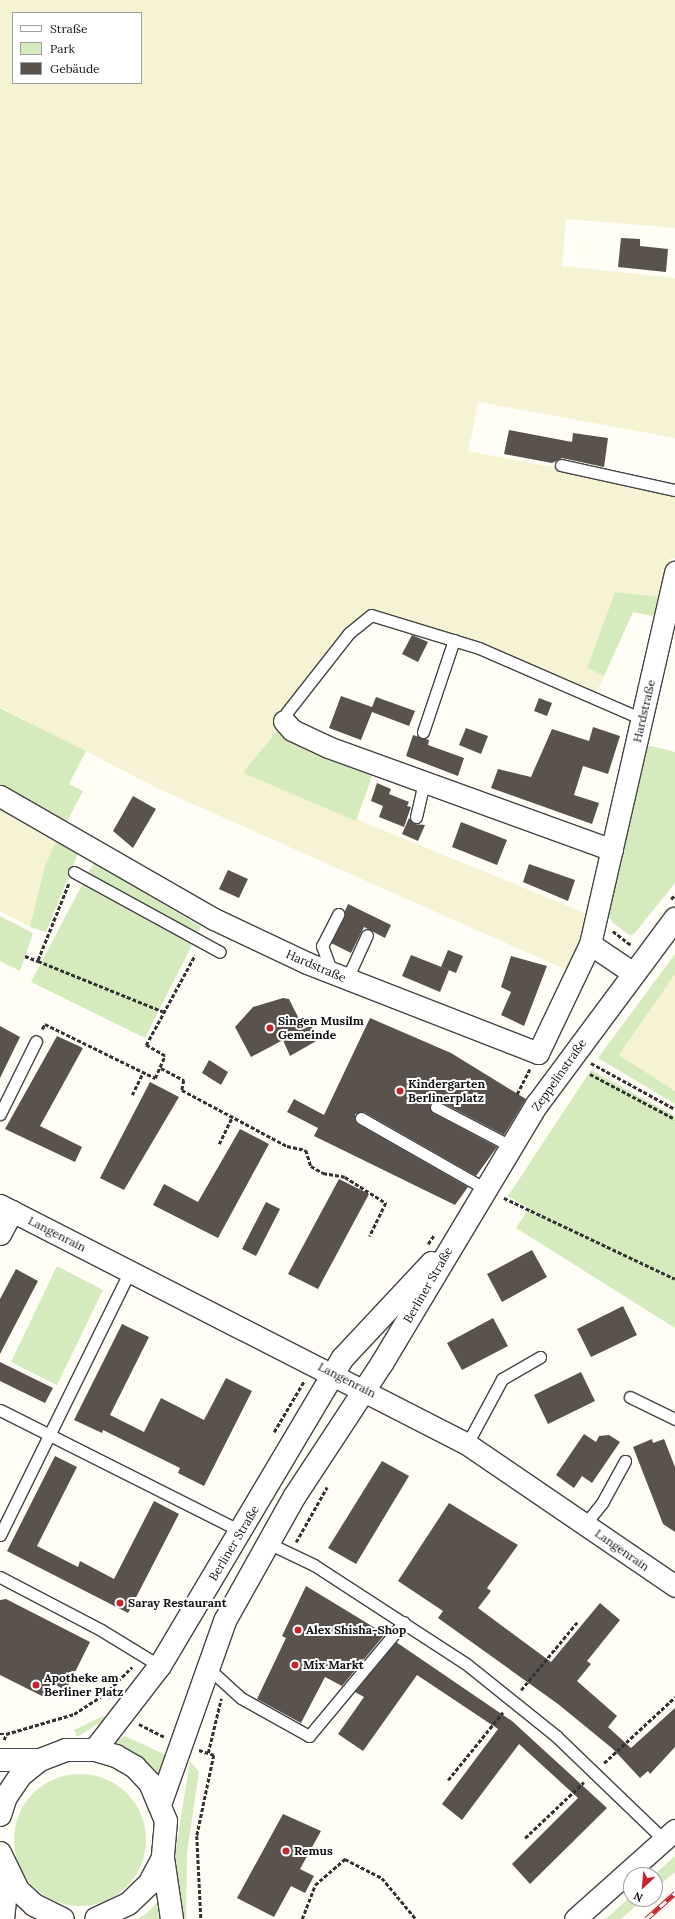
<!DOCTYPE html>
<meta charset="utf-8">
<style>
body{margin:0}
#map{position:relative;width:675px;height:1919px;overflow:hidden;background:#fffdf5;font-family:Lora,serif}
div>[style]{position:absolute}
[style*='--x']{left:calc(var(--x)*1px);top:calc(var(--y)*1px);width:calc(var(--w)*1px);rotate:calc(var(--a)*1deg)}
.farmland>*{inset:0;background:#f6f3d4}
.green>*{inset:0;background:#d5ebbd}
.round{border-radius:50%}
.building>*{inset:0;background:#5a524d}
.path>*{height:2.5px;margin-top:-1.25px;transform-origin:0;background:repeating-linear-gradient(90deg,#333 0 4px,transparent 0 6px)}
.roads{filter:drop-shadow(1px 0 #444) drop-shadow(-1px 0 #444) drop-shadow(0 1px #444) drop-shadow(0 -1px #444)}
.service>*{height:11px;margin:-5.5px;padding:0 5.5px;transform-origin:5.5px;border-radius:5.5px;background:#fff}
.minor>*{height:21px;margin:-10.5px;padding:0 10.5px;transform-origin:10.5px;border-radius:10.5px;background:#fff}
.tertiary>*{height:22px;margin:-11px;padding:0 11px;transform-origin:11px;border-radius:11px;background:#fff}
.rail>*{height:4.5px;margin-top:-2.25px;transform-origin:0;background:repeating-linear-gradient(90deg,#fff 0 9px,#c4262e 0 18px);box-sizing:border-box;border-block:1px solid #c4262e}
.dots>*{width:11px;height:11px;translate:-50% -50%;box-sizing:border-box;border:2px solid #fff;border-radius:50%}
span{translate:-50% -50%;white-space:nowrap;text-align:center;line-height:1.15;-webkit-text-stroke:4px #fff;paint-order:stroke}
.street-label{font-size:12px;color:#111}
.poi-label{font-size:12px;color:#111;font-weight:700}
.left{translate:0 -50%;text-align:left}
.legend{position:absolute;left:12px;top:12px;width:130px;height:72px;box-sizing:border-box;background:#fff;border:1px solid #a0a0a0;margin:0;padding:5px 7px;list-style:none;font-size:12px;color:#111}
.legend li{display:flex;align-items:center;gap:8px;height:20px}
.legend b{width:20px;border:1px solid #a0a0a0}
.north{position:absolute;left:623px;top:1867px;width:40px;height:40px;box-sizing:border-box;background:#fff;border:1px solid #a0a0a0;border-radius:50%;rotate:206deg;font-size:11px;font-weight:700;line-height:16px;text-align:center;color:#111}
.north::after{content:'';display:block;margin:auto;width:14px;height:18px;background:#c4262e;clip-path:polygon(50% 0,100% 100%,50% 72%,0 100%)}
</style>
<div id="map">
<div class="farmland">
<i style="clip-path:polygon(evenodd,0 0,675px 0,675px 228px,566px 219px,562px 266px,675px 278px,675px 438px,479px 402px,468px 451px,675px 490px,675px 558px,671px 558px,661px 597px,615px 592px,587px 668px,604px 676px,597px 691px,578px 688px,371px 615px,349px 633px,244px 773px,590px 915px,578px 975px,159px 789px,0 707px,0 0,13px 13px,141px 13px,141px 83px,13px 83px,13px 13px)"></i>
<i style="clip-path:polygon(0 796px,61px 833px,45px 865px,30px 927px,0 911px)"></i>
<i style="clip-path:polygon(675px 974px,675px 1091px,619px 1055px)"></i>
</div>
<div class="green">
<i style="clip-path:polygon(615px 592px,661px 597px,657px 617px,633px 612px,604px 676px,587px 668px)"></i>
<i style="clip-path:polygon(0 708px,86px 751px,69px 784px,83px 791px,64px 827px,0 791px)"></i>
<i style="clip-path:polygon(278px 729px,375px 768px,356px 821px,243px 773px)"></i>
<i style="clip-path:polygon(647px 745px,675px 752px,675px 883px,634px 934px,629px 935px,613px 923px,608px 914px)"></i>
<i style="clip-path:polygon(58px 838px,79px 851px,46px 932px,30px 927px,45px 865px)"></i>
<i style="clip-path:polygon(94px 862px,201px 927px,145px 1038px,31px 982px)"></i>
<i style="clip-path:polygon(0 916px,33px 933px,20px 971px,0 961px)"></i>
<i style="clip-path:polygon(675px 954px,675px 974px,619px 1055px,675px 1091px,675px 1104px,598px 1058px)"></i>
<i style="clip-path:polygon(591px 1070px,675px 1116px,675px 1328px,516px 1228px,529px 1208px,508px 1196px)"></i>
<i style="clip-path:polygon(57px 1266px,103px 1290px,57px 1385px,11px 1362px)"></i>
<i style="clip-path:polygon(103px 1716px,106px 1719px,77px 1737px,74px 1730px)"></i>
<i style="clip-path:polygon(125px 1736px,168px 1756px,160px 1783px,110px 1745px)"></i>
<i style="clip-path:polygon(190px 1761px,199px 1772px,187px 1853px,186px 1919px,179px 1919px,175px 1854px)"></i>
<i class="round" style="left:14px;top:1774px;width:132px;height:132px"></i>
<i style="clip-path:polygon(675px 1856px,675px 1872px,655px 1889px,654px 1875px)"></i>
<i style="clip-path:polygon(631px 1896px,644px 1899px,621px 1919px,606px 1919px)"></i>
<i style="clip-path:polygon(157px 1903px,159px 1919px,138px 1919px,147px 1913px)"></i>
</div>
<div class="building">
<i style="clip-path:polygon(621px 238px,640px 239px,640px 246px,668px 249px,666px 272px,618px 267px)"></i>
<i style="clip-path:polygon(509px 430px,572px 442px,573px 433px,608px 438px,604px 467px,562px 458px,552px 463px,504px 454px)"></i>
<i style="clip-path:polygon(412px 635px,428px 642px,418px 662px,402px 654px)"></i>
<i style="clip-path:polygon(341px 696px,372px 707px,376px 697px,415px 711px,409px 726px,372px 712px,361px 740px,329px 728px)"></i>
<i style="clip-path:polygon(539px 698px,552px 703px,547px 716px,534px 711px)"></i>
<i style="clip-path:polygon(593px 727px,620px 736px,608px 774px,583px 766px,574px 795px,599px 803px,592px 824px,491px 788px,498px 769px,531px 777px,552px 729px,589px 741px)"></i>
<i style="clip-path:polygon(466px 728px,488px 736px,481px 754px,459px 745px)"></i>
<i style="clip-path:polygon(413px 735px,429px 740px,428px 745px,464px 758px,458px 776px,406px 756px)"></i>
<i style="clip-path:polygon(377px 783px,391px 789px,389px 794px,409px 802px,407px 806px,411px 807px,404px 827px,379px 817px,383px 806px,371px 801px)"></i>
<i style="clip-path:polygon(133px 796px,156px 809px,133px 848px,113px 831px)"></i>
<i style="clip-path:polygon(409px 818px,414px 824px,425px 825px,418px 841px,402px 834px)"></i>
<i style="clip-path:polygon(461px 822px,507px 840px,497px 865px,452px 847px)"></i>
<i style="clip-path:polygon(529px 864px,575px 880px,568px 901px,523px 882px)"></i>
<i style="clip-path:polygon(228px 870px,248px 879px,239px 898px,219px 889px)"></i>
<i style="clip-path:polygon(348px 904px,391px 925px,385px 938px,364px 927px,351px 953px,331px 943px)"></i>
<i style="clip-path:polygon(448px 950px,463px 956px,456px 973px,441px 967px)"></i>
<i style="clip-path:polygon(411px 955px,449px 970px,440px 992px,402px 976px)"></i>
<i style="clip-path:polygon(511px 956px,547px 966px,524px 1026px,501px 1015px,511px 992px,501px 987px)"></i>
<i style="clip-path:polygon(283px 998px,289px 999px,304px 1029px,311px 1025px,318px 1040px,290px 1056px,283px 1040px,251px 1057px,235px 1027px,253px 1007px)"></i>
<i style="clip-path:polygon(370px 1018px,451px 1053px,526px 1099px,504px 1135px,439px 1101px,430px 1103px,433px 1113px,497px 1147px,476px 1176px,364px 1112px,355px 1114px,358px 1124px,468px 1187px,455px 1205px,314px 1136px,318px 1128px,287px 1112px,294px 1099px,324px 1115px)"></i>
<i style="clip-path:polygon(0 1026px,20px 1037px,0 1078px)"></i>
<i style="clip-path:polygon(57px 1036px,83px 1048px,40px 1126px,82px 1147px,75px 1162px,5px 1129px)"></i>
<i style="clip-path:polygon(209px 1060px,228px 1072px,221px 1085px,202px 1073px)"></i>
<i style="clip-path:polygon(150px 1082px,179px 1097px,124px 1190px,100px 1178px)"></i>
<i style="clip-path:polygon(240px 1129px,269px 1144px,218px 1238px,153px 1205px,164px 1184px,198px 1202px)"></i>
<i style="clip-path:polygon(339px 1179px,369px 1194px,318px 1289px,288px 1274px)"></i>
<i style="clip-path:polygon(266px 1202px,280px 1209px,256px 1256px,242px 1249px)"></i>
<i style="clip-path:polygon(532px 1250px,547px 1277px,502px 1302px,487px 1274px)"></i>
<i style="clip-path:polygon(16px 1269px,38px 1281px,0 1354px,0 1299px)"></i>
<i style="clip-path:polygon(623px 1306px,637px 1335px,591px 1357px,577px 1329px)"></i>
<i style="clip-path:polygon(493px 1318px,508px 1346px,462px 1370px,447px 1343px)"></i>
<i style="clip-path:polygon(122px 1324px,149px 1337px,110px 1415px,144px 1432px,161px 1398px,204px 1420px,226px 1378px,252px 1391px,204px 1486px,178px 1473px,180px 1468px,103px 1430px,102px 1433px,74px 1420px)"></i>
<i style="clip-path:polygon(0 1362px,53px 1388px,45px 1403px,0 1381px)"></i>
<i style="clip-path:polygon(581px 1372px,595px 1401px,548px 1424px,534px 1395px)"></i>
<i style="clip-path:polygon(584px 1434px,596px 1442px,599px 1436px,609px 1435px,620px 1442px,592px 1483px,582px 1476px,574px 1488px,556px 1475px)"></i>
<i style="clip-path:polygon(652px 1439px,653px 1443px,664px 1439px,675px 1467px,675px 1532px,663px 1524px,633px 1447px)"></i>
<i style="clip-path:polygon(55px 1456px,77px 1467px,37px 1546px,78px 1567px,80px 1561px,114px 1579px,154px 1501px,179px 1514px,128px 1613px,7px 1551px)"></i>
<i style="clip-path:polygon(382px 1461px,409px 1476px,356px 1564px,328px 1548px)"></i>
<i style="clip-path:polygon(449px 1503px,518px 1545px,487px 1588px,491px 1591px,478px 1608px,551px 1662px,600px 1603px,620px 1620px,587px 1661px,591px 1664px,577px 1681px,617px 1716px,608px 1727px,631px 1748px,675px 1708px,675px 1747px,650px 1774px,648px 1771px,640px 1778px,613px 1749px,558px 1704px,438px 1618px,443px 1611px,398px 1581px)"></i>
<i style="clip-path:polygon(306px 1586px,385px 1634px,342px 1686px,325px 1677px,301px 1723px,257px 1699px,286px 1638px,282px 1636px)"></i>
<i style="clip-path:polygon(6px 1599px,90px 1642px,66px 1690px,51px 1683px,44px 1697px,0 1675px,0 1600px)"></i>
<i style="clip-path:polygon(396px 1642px,512px 1721px,607px 1808px,530px 1884px,512px 1864px,578px 1798px,519px 1744px,462px 1820px,442px 1804px,498px 1729px,417px 1675px,363px 1751px,338px 1734px,364px 1697px,355px 1692px)"></i>
<i style="clip-path:polygon(283px 1814px,321px 1831px,300px 1869px,314px 1876px,305px 1893px,291px 1886px,274px 1917px,237px 1898px)"></i>
</div>
<div class="path">
<i style="--x:69;--y:884;--w:83;--a:111.9"></i>
<i style="--x:38;--y:961;--w:136;--a:22"></i>
<i style="--x:671;--y:899;--w:6;--a:-45"></i>
<i style="--x:613;--y:931;--w:23;--a:38"></i>
<i style="--x:25;--y:956;--w:14;--a:21"></i>
<i style="--x:42;--y:1029;--w:6;--a:-59"></i>
<i style="--x:45;--y:1024;--w:123;--a:26.1"></i>
<i style="--x:155;--y:1078;--w:24;--a:-66"></i>
<i style="--x:165;--y:1056;--w:22;--a:-150"></i>
<i style="--x:146;--y:1045;--w:102;--a:-61.4"></i>
<i style="--x:591;--y:1063;--w:96;--a:28.7"></i>
<i style="--x:161;--y:1068;--w:26;--a:28"></i>
<i style="--x:184;--y:1080;--w:10;--a:101"></i>
<i style="--x:182;--y:1090;--w:119;--a:28.1"></i>
<i style="--x:287;--y:1146;--w:19;--a:12"></i>
<i style="--x:306;--y:1150;--w:17;--a:73"></i>
<i style="--x:311;--y:1166;--w:14;--a:30"></i>
<i style="--x:323;--y:1173;--w:22;--a:10"></i>
<i style="--x:345;--y:1177;--w:49;--a:32.4"></i>
<i style="--x:386;--y:1203;--w:37;--a:116"></i>
<i style="--x:590;--y:1074;--w:96;--a:27.9"></i>
<i style="--x:517;--y:1094;--w:28;--a:-63"></i>
<i style="--x:132;--y:1095;--w:25;--a:-64"></i>
<i style="--x:219;--y:1144;--w:30;--a:-64"></i>
<i style="--x:504;--y:1198;--w:189;--a:25.3"></i>
<i style="--x:428;--y:1244;--w:11;--a:-56"></i>
<i style="--x:274;--y:1432;--w:59;--a:-59.5"></i>
<i style="--x:296;--y:1542;--w:63;--a:-60.6"></i>
<i style="--x:521;--y:1690;--w:89;--a:-50.4"></i>
<i style="--x:105;--y:1694;--w:38;--a:-45"></i>
<i style="--x:139;--y:1724;--w:28;--a:27"></i>
<i style="--x:0;--y:1734;--w:6;--a:0"></i>
<i style="--x:4;--y:1740;--w:6;--a:-72"></i>
<i style="--x:6;--y:1734;--w:71;--a:-16.4"></i>
<i style="--x:74;--y:1714;--w:37;--a:-33"></i>
<i style="--x:105;--y:1694;--w:6;--a:51"></i>
<i style="--x:199;--y:1750;--w:16;--a:18"></i>
<i style="--x:214;--y:1755;--w:83;--a:101.9"></i>
<i style="--x:197;--y:1836;--w:83;--a:87.2"></i>
<i style="--x:208;--y:1753;--w:56;--a:-76.5"></i>
<i style="--x:604;--y:1763;--w:97;--a:-42.9"></i>
<i style="--x:448;--y:1780;--w:87;--a:-51"></i>
<i style="--x:525;--y:1838;--w:81;--a:-43.5"></i>
<i style="--x:302;--y:1919;--w:36;--a:-69"></i>
<i style="--x:315;--y:1885;--w:40;--a:-41"></i>
<i style="--x:345;--y:1859;--w:42;--a:27.2"></i>
<i style="--x:382;--y:1878;--w:53;--a:50.3"></i>
</div>
<div class="roads">
<div class="service">
<i style="--x:561;--y:465;--w:117;--a:12.4"></i>
<i style="--x:284;--y:721;--w:9;--a:-72"></i>
<i style="--x:287;--y:712;--w:100;--a:-51.9"></i>
<i style="--x:349;--y:633;--w:28;--a:-39"></i>
<i style="--x:371;--y:615;--w:113;--a:17"></i>
<i style="--x:479;--y:648;--w:178;--a:23.5"></i>
<i style="--x:423;--y:732;--w:97;--a:-71.4"></i>
<i style="--x:416;--y:817;--w:37;--a:-77"></i>
<i style="--x:74;--y:872;--w:166;--a:28.7"></i>
<i style="--x:332;--y:973;--w:29;--a:-110"></i>
<i style="--x:322;--y:946;--w:36;--a:-63"></i>
<i style="--x:347;--y:979;--w:48;--a:-65.6"></i>
<i style="--x:436;--y:1107;--w:73;--a:27.6"></i>
<i style="--x:0;--y:1114;--w:81;--a:-63.7"></i>
<i style="--x:361;--y:1118;--w:145;--a:29.7"></i>
<i style="--x:630;--y:1397;--w:50;--a:26.1"></i>
<i style="--x:0;--y:1410;--w:270;--a:26.7"></i>
<i style="--x:467;--y:1444;--w:74;--a:-61.7"></i>
<i style="--x:502;--y:1379;--w:44;--a:-30.1"></i>
<i style="--x:585;--y:1524;--w:27;--a:-51"></i>
<i style="--x:602;--y:1503;--w:48;--a:-61.3"></i>
<i style="--x:0;--y:1535;--w:294;--a:-63.8"></i>
<i style="--x:268;--y:1543;--w:51;--a:25.6"></i>
<i style="--x:314;--y:1565;--w:180;--a:33"></i>
<i style="--x:465;--y:1663;--w:117;--a:38.7"></i>
<i style="--x:556;--y:1736;--w:150;--a:43.9"></i>
<i style="--x:0;--y:1577;--w:114;--a:27.7"></i>
<i style="--x:101;--y:1630;--w:69;--a:31.4"></i>
<i style="--x:207;--y:1667;--w:46;--a:42.4"></i>
<i style="--x:241;--y:1698;--w:78;--a:29.2"></i>
<i style="--x:309;--y:1736;--w:148;--a:-50.2"></i>
</div>
<div class="minor">
<i style="--x:284;--y:721;--w:12;--a:48"></i>
<i style="--x:292;--y:730;--w:40;--a:25"></i>
<i style="--x:328;--y:747;--w:302;--a:19.9"></i>
<i style="--x:0;--y:796;--w:247;--a:29.9"></i>
<i style="--x:214;--y:919;--w:103;--a:25.3"></i>
<i style="--x:307;--y:963;--w:248;--a:21.3"></i>
<i style="--x:538;--y:1053;--w:121;--a:-64.5"></i>
<i style="--x:590;--y:944;--w:382;--a:-77.1"></i>
<i style="--x:590;--y:944;--w:52;--a:34"></i>
<i style="--x:0;--y:1205;--w:525;--a:27.1"></i>
<i style="--x:467;--y:1444;--w:252;--a:34.3"></i>
<i style="--x:0;--y:1234;--w:26;--a:-62"></i>
<i style="--x:575;--y:1919;--w:134;--a:-41.7"></i>
</div>
<div class="tertiary">
<i style="--x:95;--y:1750;--w:106;--a:-52.3"></i>
<i style="--x:160;--y:1666;--w:358;--a:-59.3"></i>
<i style="--x:343;--y:1358;--w:130;--a:-46.9"></i>
<i style="--x:0;--y:1760;--w:40;--a:0"></i>
<i style="--x:161;--y:1802;--w:192;--a:-70.5"></i>
<i style="--x:225;--y:1621;--w:143;--a:-60.8"></i>
<i style="--x:295;--y:1496;--w:160;--a:-56.7"></i>
<i style="--x:383;--y:1362;--w:300;--a:-59.1"></i>
<i style="--x:537;--y:1105;--w:232;--a:-53.4"></i>
<i style="--x:0;--y:1815;--w:19;--a:-72"></i>
<i style="--x:6;--y:1797;--w:25;--a:-56"></i>
<i style="--x:20;--y:1776;--w:26;--a:-39"></i>
<i style="--x:40;--y:1760;--w:28;--a:-21"></i>
<i style="--x:66;--y:1750;--w:29;--a:0"></i>
<i style="--x:95;--y:1750;--w:22;--a:16"></i>
<i style="--x:116;--y:1756;--w:22;--a:30"></i>
<i style="--x:135;--y:1767;--w:22;--a:47"></i>
<i style="--x:150;--y:1783;--w:41;--a:67.2"></i>
<i style="--x:166;--y:1821;--w:37;--a:95"></i>
<i style="--x:163;--y:1858;--w:30;--a:118"></i>
<i style="--x:149;--y:1884;--w:29;--a:136"></i>
<i style="--x:128;--y:1904;--w:35;--a:155"></i>
<i style="--x:0;--y:1853;--w:41;--a:64.1"></i>
<i style="--x:18;--y:1890;--w:22;--a:43"></i>
<i style="--x:34;--y:1905;--w:32;--a:26"></i>
<i style="--x:163;--y:1858;--w:62;--a:81.6"></i>
<i style="--x:3;--y:1919;--w:45;--a:-83.7"></i>
</div>
</div>
<div class="rail">
<i style="--x:646;--y:1919;--w:39;--a:-42"></i>
</div>
<div class="dots">
<i style="left:270px;top:1028px;background:#c4262e"></i>
<i style="left:400px;top:1091px;background:#c4262e"></i>
<i style="left:120px;top:1603px;background:#c4262e"></i>
<i style="left:298px;top:1630px;background:#c4262e"></i>
<i style="left:295px;top:1665px;background:#c4262e"></i>
<i style="left:36px;top:1685px;background:#c4262e"></i>
<i style="left:286px;top:1851px;background:#c4262e"></i>
</div>
<div class="street-label">
<span style="left:644px;top:711px;rotate:-77deg">Hardstraße</span>
<span style="left:316px;top:966px;rotate:23deg">Hardstraße</span>
<span style="left:559px;top:1075px;rotate:-55deg">Zeppelinstraße</span>
<span style="left:57px;top:1234px;rotate:27deg">Langenrain</span>
<span style="left:428px;top:1285px;rotate:-60deg">Berliner Straße</span>
<span style="left:347px;top:1380px;rotate:27deg">Langenrain</span>
<span style="left:234px;top:1543px;rotate:-59deg">Berliner Straße</span>
<span style="left:622px;top:1550px;rotate:35deg">Langenrain</span>
</div>
<div class="poi-label">
<span class="left" style="left:278px;top:1028px">Singen Musilm<br>Gemeinde</span>
<span class="left" style="left:408px;top:1091px">Kindergarten<br>Berlinerplatz</span>
<span class="left" style="left:128px;top:1603px">Saray Restaurant</span>
<span class="left" style="left:306px;top:1630px">Alex Shisha-Shop</span>
<span class="left" style="left:303px;top:1665px">Mix Markt</span>
<span class="left" style="left:44px;top:1685px">Apotheke am<br>Berliner Platz</span>
<span class="left" style="left:294px;top:1851px">Remus</span>
</div>
<ul class="legend">
<li><b style="height:5px;background:#fff"></b>Straße</li>
<li><b style="height:11px;background:#d5ebbd"></b>Park</li>
<li><b style="height:11px;background:#5a524d"></b>Gebäude</li>
</ul>
<div class="north">N</div>
</div>
